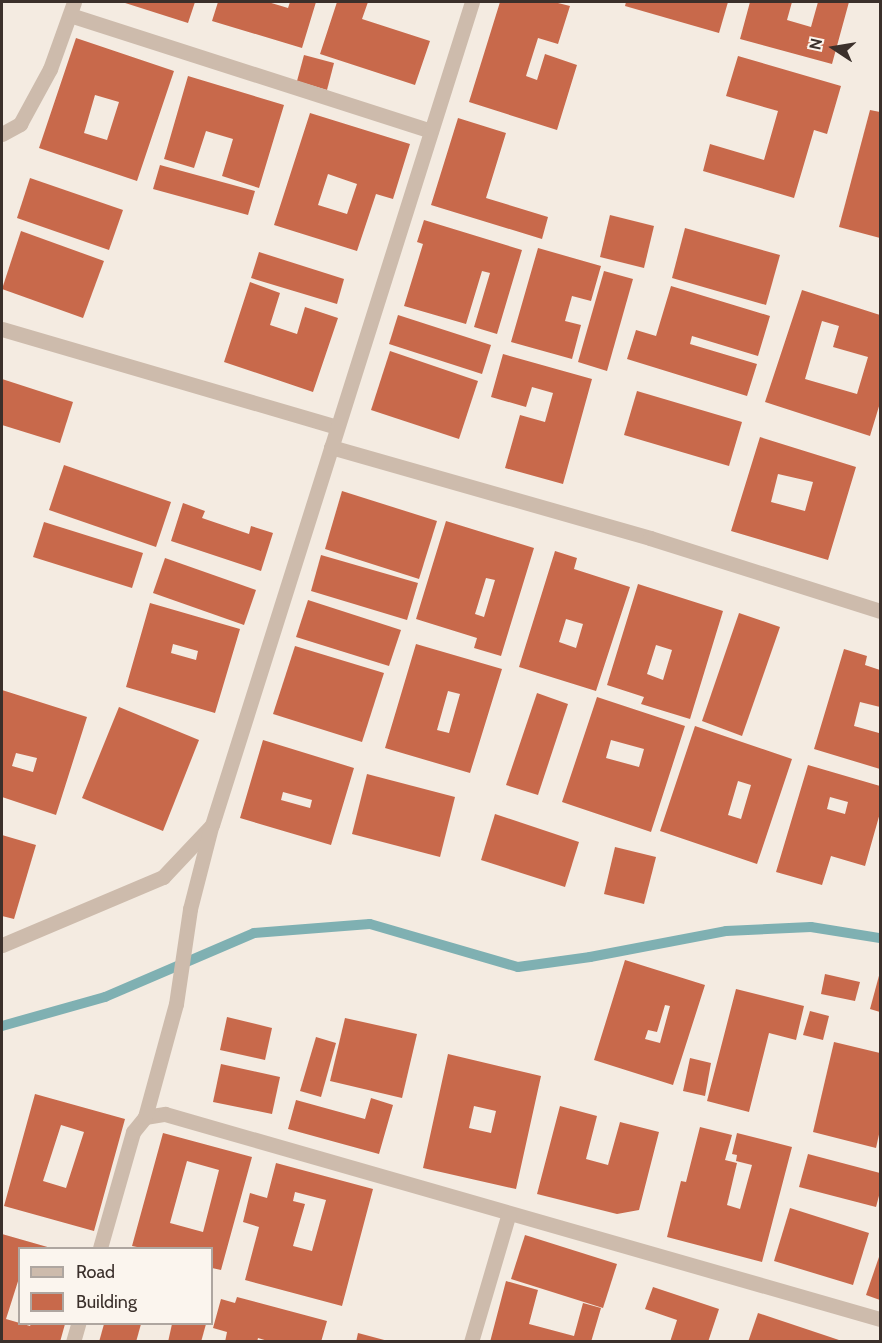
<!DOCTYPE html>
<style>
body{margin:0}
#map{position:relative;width:882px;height:1343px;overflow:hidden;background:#f4ebe1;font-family:Cabin,sans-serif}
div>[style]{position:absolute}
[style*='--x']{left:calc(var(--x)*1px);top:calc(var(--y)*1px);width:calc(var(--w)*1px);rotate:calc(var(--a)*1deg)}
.stream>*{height:10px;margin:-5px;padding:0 5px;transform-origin:5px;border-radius:5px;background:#7fb0b2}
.building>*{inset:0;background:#c8694b}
.minor>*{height:15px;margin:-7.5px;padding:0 7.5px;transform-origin:7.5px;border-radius:7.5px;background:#cdbbac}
span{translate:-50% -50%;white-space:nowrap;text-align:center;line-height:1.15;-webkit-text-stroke:4.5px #fbf5ee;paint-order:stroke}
.frame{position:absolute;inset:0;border:3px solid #3b302b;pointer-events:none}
.legend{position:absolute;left:18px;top:1247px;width:195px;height:78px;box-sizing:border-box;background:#fbf5ee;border:2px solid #aea6a0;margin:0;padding:8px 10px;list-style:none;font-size:18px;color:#3b302b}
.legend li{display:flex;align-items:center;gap:12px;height:30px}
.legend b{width:30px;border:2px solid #aea6a0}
.north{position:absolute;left:804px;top:18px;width:60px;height:60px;-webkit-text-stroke:4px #fbf5ee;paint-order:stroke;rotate:282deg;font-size:16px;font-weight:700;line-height:24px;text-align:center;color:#3b302b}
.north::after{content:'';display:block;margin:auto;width:21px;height:27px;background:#3b302b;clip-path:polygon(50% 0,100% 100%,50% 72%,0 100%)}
</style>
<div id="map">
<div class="stream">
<i style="--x:2;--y:1026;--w:107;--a:-15.7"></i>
<i style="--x:105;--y:997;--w:162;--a:-23.2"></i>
<i style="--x:254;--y:933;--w:116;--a:-4.4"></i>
<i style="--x:370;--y:924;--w:154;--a:16.2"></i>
<i style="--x:518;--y:967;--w:73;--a:-7.9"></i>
<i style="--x:590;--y:957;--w:138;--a:-10.8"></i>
<i style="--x:726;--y:931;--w:85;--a:-2.7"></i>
<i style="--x:811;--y:927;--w:70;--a:9.1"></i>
</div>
<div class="building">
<i style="clip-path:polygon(122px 2px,195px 2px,188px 23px)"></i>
<i style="clip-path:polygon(218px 2px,268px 2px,288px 8px,290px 2px,316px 2px,302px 48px,212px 21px)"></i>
<i style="clip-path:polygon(337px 2px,368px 2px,362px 19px,430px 41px,415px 85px,320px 54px)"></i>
<i style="clip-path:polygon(500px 2px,554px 2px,570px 6px,558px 44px,538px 38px,526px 76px,537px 80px,545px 54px,577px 65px,557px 130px,469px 102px)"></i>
<i style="clip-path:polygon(626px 2px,728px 2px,719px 33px,625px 6px)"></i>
<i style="clip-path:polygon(750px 2px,792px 2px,787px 20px,811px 27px,818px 2px,849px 2px,832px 64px,740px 39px)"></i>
<i style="clip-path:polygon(evenodd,76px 38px,174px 71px,137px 181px,39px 148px,76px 38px,95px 95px,119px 102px,107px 140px,84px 133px,95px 95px)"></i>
<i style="clip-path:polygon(304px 55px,334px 63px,327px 90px,297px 81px)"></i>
<i style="clip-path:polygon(738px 56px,841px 86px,827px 134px,814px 130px,794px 198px,703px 171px,710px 144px,764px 160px,778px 111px,726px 96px)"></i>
<i style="clip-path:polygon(188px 76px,284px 105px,259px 188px,222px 176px,233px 139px,206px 131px,194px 168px,164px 159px)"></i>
<i style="clip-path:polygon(870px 110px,880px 112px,880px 238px,839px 227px)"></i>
<i style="clip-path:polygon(evenodd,310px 113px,410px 144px,393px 199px,376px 194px,357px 251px,274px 225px,310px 113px,328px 174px,357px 184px,347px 214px,318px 205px,328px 174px)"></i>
<i style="clip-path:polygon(458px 118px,506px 133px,486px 198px,548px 217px,542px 239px,431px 205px)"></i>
<i style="clip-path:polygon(160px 165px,255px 191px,248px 215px,153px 189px)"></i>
<i style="clip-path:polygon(30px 178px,123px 210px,109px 250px,17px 218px)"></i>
<i style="clip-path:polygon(610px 215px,654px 226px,644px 268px,600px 257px)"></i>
<i style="clip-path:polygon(424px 220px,522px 250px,497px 334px,474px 327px,490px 273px,482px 271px,466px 324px,404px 306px,423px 244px,417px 242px)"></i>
<i style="clip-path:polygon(685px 228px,780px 255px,766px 305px,672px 278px)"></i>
<i style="clip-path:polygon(21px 231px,104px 261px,83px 318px,2px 289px)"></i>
<i style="clip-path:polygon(538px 248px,601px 266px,591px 301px,572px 296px,565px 321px,581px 325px,572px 359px,511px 342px)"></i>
<i style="clip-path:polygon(259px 252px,344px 279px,337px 304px,251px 278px)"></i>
<i style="clip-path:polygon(604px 271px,633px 279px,607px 371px,578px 362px)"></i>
<i style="clip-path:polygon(250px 282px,280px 293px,270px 325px,297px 334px,305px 307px,338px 318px,313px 392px,224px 362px)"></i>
<i style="clip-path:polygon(671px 286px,770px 316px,758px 356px,692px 336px,690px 344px,757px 364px,747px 396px,627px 359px,636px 330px,656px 336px)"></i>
<i style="clip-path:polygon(evenodd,802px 290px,880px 315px,880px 403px,870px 436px,765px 402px,802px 290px,822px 321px,839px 326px,833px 347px,868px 357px,857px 394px,805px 379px,822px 321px)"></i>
<i style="clip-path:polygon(398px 315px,491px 345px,482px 374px,389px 344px)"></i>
<i style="clip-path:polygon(390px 351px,478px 381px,459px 439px,371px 410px)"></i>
<i style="clip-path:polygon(503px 354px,592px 379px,563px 484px,505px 468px,520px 415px,545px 422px,553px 393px,532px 387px,526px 407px,491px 397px)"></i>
<i style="clip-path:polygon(2px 379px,73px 402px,60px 443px,2px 425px)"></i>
<i style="clip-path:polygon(637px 391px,742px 422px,729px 466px,624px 435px)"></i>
<i style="clip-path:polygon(evenodd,760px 437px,856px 467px,828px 560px,731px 531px,760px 437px,778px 474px,813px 482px,805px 511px,771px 502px,778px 474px)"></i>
<i style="clip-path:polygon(64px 465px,171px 502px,156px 547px,49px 510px)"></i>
<i style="clip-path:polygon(342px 491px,437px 521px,419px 579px,325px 549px)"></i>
<i style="clip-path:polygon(183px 503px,205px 511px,202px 518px,249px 534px,251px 526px,273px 533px,261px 571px,171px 541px)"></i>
<i style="clip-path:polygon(evenodd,446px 521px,534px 548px,501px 656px,474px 648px,477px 638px,416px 619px,446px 521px,486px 578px,495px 580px,484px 617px,475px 614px,486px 578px)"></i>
<i style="clip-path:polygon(44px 522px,143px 553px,132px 588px,33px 557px)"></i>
<i style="clip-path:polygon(evenodd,555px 551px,577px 558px,574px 569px,630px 587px,596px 691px,519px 667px,555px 551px,566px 619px,583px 624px,576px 648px,559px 642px,566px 619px)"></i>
<i style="clip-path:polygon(321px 555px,418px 583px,407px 620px,311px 591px)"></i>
<i style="clip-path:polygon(165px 558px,256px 590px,244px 625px,153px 593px)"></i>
<i style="clip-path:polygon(evenodd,638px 584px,723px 611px,690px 719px,641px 704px,644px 697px,607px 685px,638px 584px,656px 645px,672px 650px,663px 680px,647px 674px,656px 645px)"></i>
<i style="clip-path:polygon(308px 600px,401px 630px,389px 666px,296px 637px)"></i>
<i style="clip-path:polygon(evenodd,150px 603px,240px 629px,215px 713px,126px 687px,150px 603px,173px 644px,198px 651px,196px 660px,171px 653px,173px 644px)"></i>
<i style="clip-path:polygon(739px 613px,780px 627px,742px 736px,702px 721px)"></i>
<i style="clip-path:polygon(evenodd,416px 644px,502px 669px,470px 773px,385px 748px,416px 644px,448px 691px,460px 694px,449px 733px,437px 730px,448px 691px)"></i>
<i style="clip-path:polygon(295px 646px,384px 673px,362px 742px,273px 714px)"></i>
<i style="clip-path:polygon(844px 649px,867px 656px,865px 665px,880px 670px,880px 707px,860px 702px,854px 726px,879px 733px,880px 729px,880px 769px,814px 749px)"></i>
<i style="clip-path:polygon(evenodd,2px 690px,87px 717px,56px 815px,2px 797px,2px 690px,16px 753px,37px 758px,33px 772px,12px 766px,16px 753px)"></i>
<i style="clip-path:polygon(537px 693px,568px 704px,538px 795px,506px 785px)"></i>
<i style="clip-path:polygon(evenodd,597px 697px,685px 726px,651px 832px,562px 802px,597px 697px,611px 740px,644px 749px,639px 767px,606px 758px,611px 740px)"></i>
<i style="clip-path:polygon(119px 707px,199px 740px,163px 831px,82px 798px)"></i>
<i style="clip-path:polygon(evenodd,695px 726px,792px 759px,757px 864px,660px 831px,695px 726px,738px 781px,751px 785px,741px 819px,728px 815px,738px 781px)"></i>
<i style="clip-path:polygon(evenodd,263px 740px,354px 768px,331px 845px,240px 818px,263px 740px,283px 792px,312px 800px,310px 808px,281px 800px,283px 792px)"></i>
<i style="clip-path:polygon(evenodd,808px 765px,880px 786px,880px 813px,865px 866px,831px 856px,822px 885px,776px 872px,808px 765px,830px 797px,848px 802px,845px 814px,827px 809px,830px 797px)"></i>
<i style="clip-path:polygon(367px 774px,455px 797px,440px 857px,352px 834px)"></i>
<i style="clip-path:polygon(495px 814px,579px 842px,565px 887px,481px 860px)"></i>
<i style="clip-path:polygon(2px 835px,36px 845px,14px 919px,2px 916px)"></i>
<i style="clip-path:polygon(615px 847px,656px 857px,644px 904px,604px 894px)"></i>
<i style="clip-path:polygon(evenodd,625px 960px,705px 985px,673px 1085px,594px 1060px,625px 960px,665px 1005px,670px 1006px,660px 1043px,645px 1039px,648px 1030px,657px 1032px,665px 1005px)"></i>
<i style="clip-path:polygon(880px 972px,880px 1012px,870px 1009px)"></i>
<i style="clip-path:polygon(825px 974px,860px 982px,855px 1001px,821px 994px)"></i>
<i style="clip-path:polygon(736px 989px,804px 1006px,796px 1040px,769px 1033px,749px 1112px,707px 1101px)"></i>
<i style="clip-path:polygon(810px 1011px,829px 1016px,823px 1040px,803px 1035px)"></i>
<i style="clip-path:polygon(227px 1017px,272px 1028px,265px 1060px,220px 1050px)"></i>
<i style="clip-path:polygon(345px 1018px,417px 1034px,402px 1098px,330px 1081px)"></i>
<i style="clip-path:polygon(316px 1037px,336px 1043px,321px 1097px,300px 1091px)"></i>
<i style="clip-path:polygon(834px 1042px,880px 1053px,880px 1130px,876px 1148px,813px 1132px)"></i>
<i style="clip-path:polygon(evenodd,448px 1054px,541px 1076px,516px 1189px,423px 1168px,448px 1054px,474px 1106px,496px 1111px,491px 1133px,469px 1128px,474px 1106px)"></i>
<i style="clip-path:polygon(690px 1058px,711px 1063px,705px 1096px,683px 1091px)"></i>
<i style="clip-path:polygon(221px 1064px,280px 1077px,272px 1114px,213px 1102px)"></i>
<i style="clip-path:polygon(evenodd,35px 1094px,125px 1119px,94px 1231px,4px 1206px,35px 1094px,61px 1125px,84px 1132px,66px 1188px,43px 1181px,61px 1125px)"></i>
<i style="clip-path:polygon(371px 1098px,393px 1105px,379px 1154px,288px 1129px,296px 1100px,365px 1119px)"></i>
<i style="clip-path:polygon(560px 1106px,597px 1116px,586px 1159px,608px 1165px,620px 1122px,659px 1132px,639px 1210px,617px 1214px,537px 1194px)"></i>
<i style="clip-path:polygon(700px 1127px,732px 1135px,725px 1160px,737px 1163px,727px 1205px,740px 1209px,752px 1165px,736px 1161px,737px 1155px,732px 1154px,737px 1133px,792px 1147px,762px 1262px,667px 1237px,681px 1181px,686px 1182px)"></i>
<i style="clip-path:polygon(evenodd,163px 1133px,252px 1157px,221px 1270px,212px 1268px,212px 1248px,142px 1248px,132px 1246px,163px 1133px,187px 1161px,219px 1170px,203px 1232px,170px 1223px,187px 1161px)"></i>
<i style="clip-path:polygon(808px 1154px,880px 1173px,880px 1192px,876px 1207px,799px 1187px)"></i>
<i style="clip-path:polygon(evenodd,276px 1163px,373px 1189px,342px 1306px,245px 1280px,259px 1227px,243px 1222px,250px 1193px,267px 1198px,276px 1163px,295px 1192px,326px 1200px,312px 1251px,293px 1246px,305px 1204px,293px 1201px,295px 1192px)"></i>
<i style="clip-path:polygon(790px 1208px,869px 1233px,853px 1285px,774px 1261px)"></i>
<i style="clip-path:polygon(2px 1234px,51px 1248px,20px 1248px,20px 1275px,6px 1319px,30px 1326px,31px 1324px,65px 1324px,60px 1342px,2px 1342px)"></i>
<i style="clip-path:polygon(525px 1235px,617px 1264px,603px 1308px,511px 1279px)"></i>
<i style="clip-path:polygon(880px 1254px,880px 1300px,866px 1295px)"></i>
<i style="clip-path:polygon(506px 1281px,538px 1290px,529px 1324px,574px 1336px,583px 1303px,601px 1308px,591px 1342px,490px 1342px)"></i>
<i style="clip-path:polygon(653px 1287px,719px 1309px,708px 1342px,670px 1342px,677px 1320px,645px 1309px)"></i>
<i style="clip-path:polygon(237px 1297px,327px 1321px,321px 1342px,271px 1342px,258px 1338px,257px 1342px,225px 1342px,227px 1332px,213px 1328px,221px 1299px,235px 1303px)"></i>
<i style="clip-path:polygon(758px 1313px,842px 1341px,842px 1342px,748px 1342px)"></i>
<i style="clip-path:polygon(104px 1324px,141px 1324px,136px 1342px,99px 1342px)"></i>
<i style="clip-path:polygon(172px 1324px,206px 1324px,201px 1342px,168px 1342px)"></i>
<i style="clip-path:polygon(358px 1333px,388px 1341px,388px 1342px,356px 1342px)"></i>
</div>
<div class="minor">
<i style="--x:70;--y:15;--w:379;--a:17.8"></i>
<i style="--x:2;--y:134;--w:21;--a:-29"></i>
<i style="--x:20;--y:124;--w:63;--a:-61.4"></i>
<i style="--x:50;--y:69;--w:71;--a:-70.3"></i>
<i style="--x:2;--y:329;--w:349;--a:16.3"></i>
<i style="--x:331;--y:447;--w:332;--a:15.9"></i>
<i style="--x:650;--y:538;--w:241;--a:17.6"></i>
<i style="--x:2;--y:945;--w:175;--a:-22.9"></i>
<i style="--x:163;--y:877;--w:71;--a:-46.7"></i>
<i style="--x:212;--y:825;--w:863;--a:-72.47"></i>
<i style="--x:145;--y:1117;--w:20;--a:-9"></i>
<i style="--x:165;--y:1114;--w:744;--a:16"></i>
<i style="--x:100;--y:1248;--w:121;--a:-74.1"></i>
<i style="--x:133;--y:1132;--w:19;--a:-51"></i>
<i style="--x:145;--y:1117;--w:117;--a:-74.7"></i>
<i style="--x:176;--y:1004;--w:96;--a:-81.6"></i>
<i style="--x:190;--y:909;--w:85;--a:-75.6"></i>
<i style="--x:73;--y:1342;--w:19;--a:-74"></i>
<i style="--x:471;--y:1342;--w:134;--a:-73.6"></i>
</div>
<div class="frame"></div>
<ul class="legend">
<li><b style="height:8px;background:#cdbbac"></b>Road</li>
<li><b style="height:16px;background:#c8694b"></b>Building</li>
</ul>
<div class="north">N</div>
</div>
